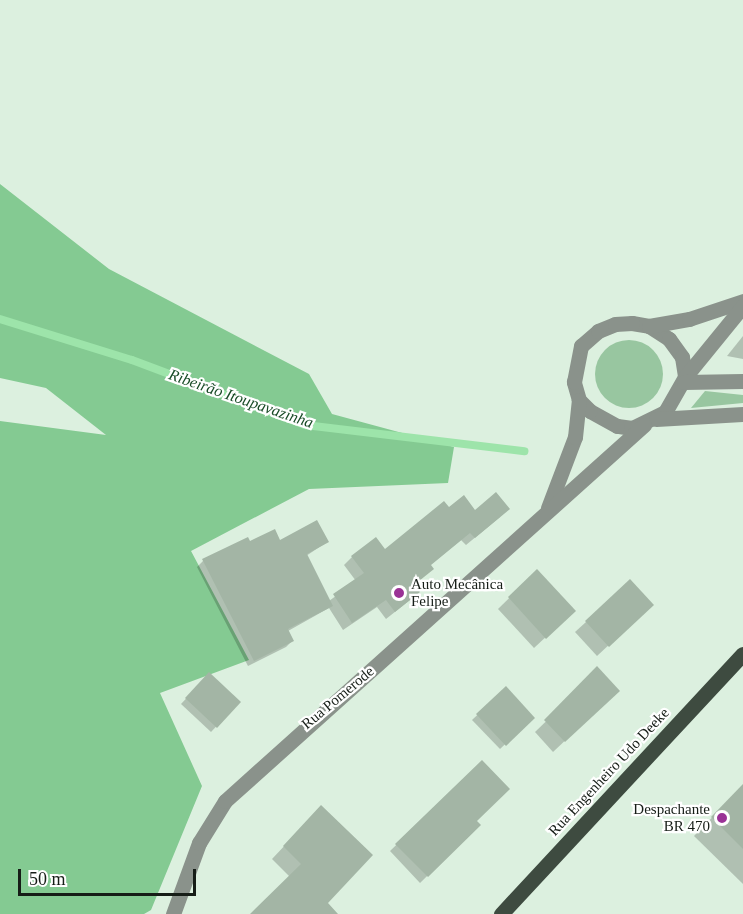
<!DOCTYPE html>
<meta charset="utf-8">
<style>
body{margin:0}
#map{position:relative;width:743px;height:914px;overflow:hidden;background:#dcf0df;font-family:Georgia,serif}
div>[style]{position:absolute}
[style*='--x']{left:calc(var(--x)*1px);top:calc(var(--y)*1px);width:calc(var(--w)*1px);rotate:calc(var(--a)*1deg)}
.green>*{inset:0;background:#98c6a0}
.round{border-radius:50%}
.forest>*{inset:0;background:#84ca92}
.shadow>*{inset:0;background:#0003}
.stream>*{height:8px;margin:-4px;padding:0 4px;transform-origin:4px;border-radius:4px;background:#9de4aa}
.building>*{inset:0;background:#a3b5a5}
.minor>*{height:15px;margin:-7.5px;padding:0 7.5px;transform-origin:7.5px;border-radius:7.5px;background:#8a928b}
.major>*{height:15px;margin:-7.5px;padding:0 7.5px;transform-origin:7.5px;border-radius:7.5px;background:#3e4b40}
.dots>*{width:16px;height:16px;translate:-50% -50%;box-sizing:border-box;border:3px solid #fff;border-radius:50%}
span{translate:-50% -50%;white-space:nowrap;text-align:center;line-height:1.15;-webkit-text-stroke:4.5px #fff;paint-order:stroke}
.poi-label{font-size:15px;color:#161d17}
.left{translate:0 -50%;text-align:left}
.right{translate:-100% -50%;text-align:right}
.street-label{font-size:15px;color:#161d17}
.water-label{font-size:16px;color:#184b26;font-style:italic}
.scale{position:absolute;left:18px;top:869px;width:178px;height:27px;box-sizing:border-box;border:3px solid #161d17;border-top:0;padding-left:8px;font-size:18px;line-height:21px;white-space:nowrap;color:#161d17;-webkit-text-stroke:4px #fff;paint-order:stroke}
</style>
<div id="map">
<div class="green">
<i class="round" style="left:595px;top:340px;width:68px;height:68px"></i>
<i style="clip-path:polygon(705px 391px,743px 395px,743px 403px,691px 408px)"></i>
</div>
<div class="forest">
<i style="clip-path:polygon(0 184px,109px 269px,309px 374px,332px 414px,454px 447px,448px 483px,309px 489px,191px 551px,249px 660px,160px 693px,202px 786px,151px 910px,144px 914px,0 914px,0 421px,106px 435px,46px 388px,0 378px)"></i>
</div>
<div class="shadow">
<i style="clip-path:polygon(743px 336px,743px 359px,727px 356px)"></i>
<i style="clip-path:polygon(449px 509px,500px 517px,466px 545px,461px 540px,429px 566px,432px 569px,413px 586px,410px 600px,386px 619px,377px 607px,343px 630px,329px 608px,288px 631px,292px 641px,286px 647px,248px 666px,197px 567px,203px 561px,249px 543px,327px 542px,306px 556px,329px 601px,356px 581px,344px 565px,352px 557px,385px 551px)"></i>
<i style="clip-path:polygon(537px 571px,563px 621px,534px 648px,498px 609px)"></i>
<i style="clip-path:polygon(641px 615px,597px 656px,575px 632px,586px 622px)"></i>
<i style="clip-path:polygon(209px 674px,239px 702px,211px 732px,181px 704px)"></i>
<i style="clip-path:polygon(506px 688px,533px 718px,500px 749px,472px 720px)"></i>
<i style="clip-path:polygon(607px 701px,553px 752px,535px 732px,565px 703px)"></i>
<i style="clip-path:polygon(482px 762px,475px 821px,479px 825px,420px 883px,390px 851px)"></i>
<i style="clip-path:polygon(743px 786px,743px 884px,694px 836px)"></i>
<i style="clip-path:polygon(321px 807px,326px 903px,336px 914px,251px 914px,290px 877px,272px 859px)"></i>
</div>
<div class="stream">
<i style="--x:0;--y:319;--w:138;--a:17.3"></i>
<i style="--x:132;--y:360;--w:185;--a:20.6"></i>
<i style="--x:305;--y:425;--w:221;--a:6.8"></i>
</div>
<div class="building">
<i style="clip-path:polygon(496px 492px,510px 509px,475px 538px,470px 533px,431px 565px,434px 569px,414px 585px,420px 592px,395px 612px,386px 600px,352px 623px,333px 594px,364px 573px,351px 556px,376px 537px,385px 549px,444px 501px,449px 507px,464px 495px,475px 510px)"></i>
<i style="clip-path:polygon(317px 520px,329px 542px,307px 554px,333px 606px,288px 629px,294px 641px,254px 661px,202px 559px,248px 537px,250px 541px,275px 529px,280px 540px)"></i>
<i style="clip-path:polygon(537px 569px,576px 611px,546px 639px,508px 597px)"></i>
<i style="clip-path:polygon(630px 579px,654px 605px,609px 647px,585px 621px)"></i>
<i style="clip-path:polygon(597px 666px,620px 691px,565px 742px,544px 720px)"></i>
<i style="clip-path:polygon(209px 672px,241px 702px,217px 728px,185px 698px)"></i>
<i style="clip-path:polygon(506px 686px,535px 718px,506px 746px,476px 714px)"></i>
<i style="clip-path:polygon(482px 760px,510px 789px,477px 821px,481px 825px,428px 877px,395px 844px)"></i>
<i style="clip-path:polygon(743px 784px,743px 849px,711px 817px)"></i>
<i style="clip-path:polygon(321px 805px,373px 855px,328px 903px,338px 914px,250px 914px,301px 864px,283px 846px)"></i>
</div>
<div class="minor">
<i style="--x:632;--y:323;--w:17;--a:10"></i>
<i style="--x:649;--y:326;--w:24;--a:33"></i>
<i style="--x:669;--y:339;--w:22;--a:54"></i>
<i style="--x:682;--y:357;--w:20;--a:81"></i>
<i style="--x:685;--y:377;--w:40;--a:119.7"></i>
<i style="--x:665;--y:412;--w:37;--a:154"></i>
<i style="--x:632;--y:428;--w:15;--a:-172"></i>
<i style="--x:617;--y:426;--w:31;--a:-151"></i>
<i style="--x:590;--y:411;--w:16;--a:-135"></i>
<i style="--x:579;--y:400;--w:19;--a:-106"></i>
<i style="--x:574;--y:382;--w:37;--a:-79"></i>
<i style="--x:581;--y:346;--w:23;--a:-41"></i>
<i style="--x:598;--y:331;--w:18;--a:-22"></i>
<i style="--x:615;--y:324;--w:17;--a:-3"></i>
<i style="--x:649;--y:326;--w:41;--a:-9.9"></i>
<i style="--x:689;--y:319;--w:57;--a:-18.4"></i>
<i style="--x:685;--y:377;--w:92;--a:-50.8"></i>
<i style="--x:684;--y:382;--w:59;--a:-1"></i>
<i style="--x:656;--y:419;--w:87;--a:-3.3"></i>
<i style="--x:548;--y:508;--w:76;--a:-69.2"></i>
<i style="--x:575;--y:437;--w:37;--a:-84"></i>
<i style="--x:173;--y:914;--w:76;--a:-69.9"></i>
<i style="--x:199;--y:843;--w:49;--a:-58.2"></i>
<i style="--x:225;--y:801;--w:563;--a:-41.9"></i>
</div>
<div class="major">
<i style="--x:501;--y:914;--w:355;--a:-47.1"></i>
</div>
<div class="dots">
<i style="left:399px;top:593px;background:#9a3296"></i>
<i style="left:722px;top:818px;background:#9a3296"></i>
</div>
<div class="poi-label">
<span class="left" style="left:411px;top:593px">Auto Mecânica<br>Felipe</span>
<span class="right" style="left:710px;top:818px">Despachante<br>BR 470</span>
</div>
<div class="street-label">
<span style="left:338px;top:698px;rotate:-40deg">Rua Pomerode</span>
<span style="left:609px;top:772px;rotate:-47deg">Rua Engenheiro Udo Deeke</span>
</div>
<div class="water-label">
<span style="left:241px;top:399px;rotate:19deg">Ribeirão Itoupavazinha</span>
</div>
<div class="scale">50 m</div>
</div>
